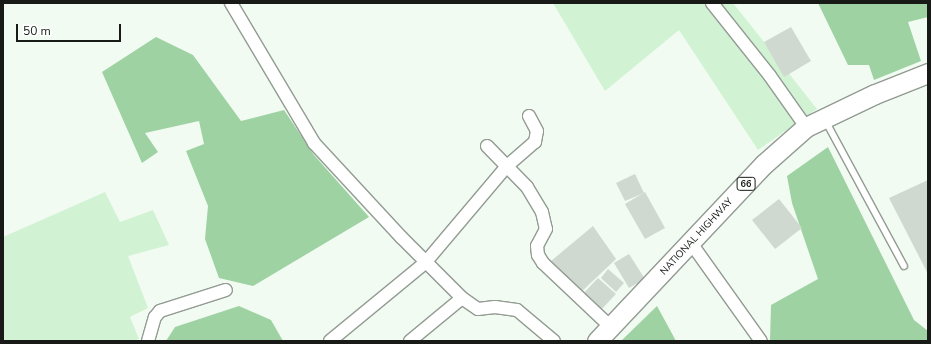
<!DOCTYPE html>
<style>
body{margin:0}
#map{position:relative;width:931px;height:344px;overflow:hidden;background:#f1fbf2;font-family:"Nunito Sans",sans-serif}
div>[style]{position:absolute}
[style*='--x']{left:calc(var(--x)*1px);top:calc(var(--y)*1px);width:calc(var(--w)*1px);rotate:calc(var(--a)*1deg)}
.green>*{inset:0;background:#d1f3d4}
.forest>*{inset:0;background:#9ed2a3}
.building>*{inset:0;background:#cfd9d0}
.roads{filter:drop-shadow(1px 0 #939b93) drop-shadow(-1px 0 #939b93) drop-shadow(0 1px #939b93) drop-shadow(0 -1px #939b93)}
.lane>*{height:6px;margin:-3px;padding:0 3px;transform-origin:3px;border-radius:3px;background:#fff}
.street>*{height:12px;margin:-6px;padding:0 6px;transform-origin:6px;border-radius:6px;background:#fff}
.primary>*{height:19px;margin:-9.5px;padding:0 9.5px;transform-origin:9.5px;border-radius:9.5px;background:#fff}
span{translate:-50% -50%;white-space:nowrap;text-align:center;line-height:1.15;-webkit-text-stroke:3px #fff;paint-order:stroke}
.shield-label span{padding:1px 3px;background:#fff;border:1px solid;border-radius:3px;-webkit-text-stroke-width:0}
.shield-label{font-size:9px;color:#171a17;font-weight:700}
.street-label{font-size:10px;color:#171a17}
.frame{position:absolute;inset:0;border:4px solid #171a17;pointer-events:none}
.scale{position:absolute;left:16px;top:24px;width:105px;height:18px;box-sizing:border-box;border:2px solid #171a17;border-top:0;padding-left:5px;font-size:12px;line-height:14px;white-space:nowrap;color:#171a17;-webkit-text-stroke:3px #fff;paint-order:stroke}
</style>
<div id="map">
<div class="green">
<i style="clip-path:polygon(553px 3px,733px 3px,817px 109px,758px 150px,679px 30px,605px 91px)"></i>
<i style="clip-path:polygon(105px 192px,120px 222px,153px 210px,169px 245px,128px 256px,148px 308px,130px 317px,139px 339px,132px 341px,3px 341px,3px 237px)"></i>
</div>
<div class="forest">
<i style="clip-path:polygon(818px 3px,928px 3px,928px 17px,908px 22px,921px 61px,874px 80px,869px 65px,848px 65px)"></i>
<i style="clip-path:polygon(156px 37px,193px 55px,241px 121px,284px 110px,314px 155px,369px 217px,253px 286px,219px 278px,205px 239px,208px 206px,186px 151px,204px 144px,199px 121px,145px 133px,158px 152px,142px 163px,102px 72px)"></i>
<i style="clip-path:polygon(828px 147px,914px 320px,928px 331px,928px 341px,770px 341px,771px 305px,818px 279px,792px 203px,787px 176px)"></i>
<i style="clip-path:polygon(239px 306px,271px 320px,283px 341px,166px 341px,175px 327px)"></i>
<i style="clip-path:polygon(657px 306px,676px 341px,621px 341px)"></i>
</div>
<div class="building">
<i style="clip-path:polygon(791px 27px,811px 61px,784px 77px,764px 42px)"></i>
<i style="clip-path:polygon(635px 174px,644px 193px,625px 201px,616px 183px)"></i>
<i style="clip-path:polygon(928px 180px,928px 274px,889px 198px)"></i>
<i style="clip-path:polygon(645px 192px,665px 228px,645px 239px,625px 204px)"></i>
<i style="clip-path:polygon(779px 199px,802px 228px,775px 249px,752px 220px)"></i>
<i style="clip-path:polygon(593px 226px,616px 259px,580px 293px,551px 261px)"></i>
<i style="clip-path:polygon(629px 254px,645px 279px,629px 288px,614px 263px)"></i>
<i style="clip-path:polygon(608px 269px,624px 283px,616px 292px,601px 278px)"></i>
<i style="clip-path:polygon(598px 278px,616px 294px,599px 312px,581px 296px)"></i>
</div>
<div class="roads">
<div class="lane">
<i style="--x:825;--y:120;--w:166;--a:61.6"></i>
</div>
<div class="street">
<i style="--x:231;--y:3;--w:163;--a:59.3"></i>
<i style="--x:314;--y:143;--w:128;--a:47.2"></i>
<i style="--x:401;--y:237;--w:86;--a:45"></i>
<i style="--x:462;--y:298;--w:19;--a:35"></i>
<i style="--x:478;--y:309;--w:17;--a:-7"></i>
<i style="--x:495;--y:307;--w:22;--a:8"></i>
<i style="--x:517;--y:310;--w:48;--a:40"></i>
<i style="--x:712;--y:3;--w:93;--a:51.5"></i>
<i style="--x:770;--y:76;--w:62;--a:54.8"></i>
<i style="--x:487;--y:146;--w:57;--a:45.7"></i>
<i style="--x:527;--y:187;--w:29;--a:59"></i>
<i style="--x:542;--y:212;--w:17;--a:77"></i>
<i style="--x:546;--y:229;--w:19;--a:118"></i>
<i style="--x:537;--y:246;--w:9;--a:84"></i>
<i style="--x:538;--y:255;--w:9;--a:58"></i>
<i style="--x:543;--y:263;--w:93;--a:43.3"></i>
<i style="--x:691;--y:243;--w:120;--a:54.5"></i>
<i style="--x:148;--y:341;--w:25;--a:-74"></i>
<i style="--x:155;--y:317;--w:8;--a:-50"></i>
<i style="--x:160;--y:311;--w:69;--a:-17.7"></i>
<i style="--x:330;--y:341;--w:123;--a:-39.4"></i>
<i style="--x:425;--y:263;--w:127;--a:-49.8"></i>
<i style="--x:507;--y:166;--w:37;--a:-41"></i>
<i style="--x:535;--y:142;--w:11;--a:-80"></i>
<i style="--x:537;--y:131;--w:17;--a:-118"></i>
<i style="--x:410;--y:341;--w:67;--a:-39.6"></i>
</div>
<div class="primary">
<i style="--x:597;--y:341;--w:243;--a:-46.7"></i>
<i style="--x:764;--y:164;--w:56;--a:-41.4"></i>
<i style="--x:806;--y:127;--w:76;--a:-25.6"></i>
<i style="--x:875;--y:94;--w:57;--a:-21.6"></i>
</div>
</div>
<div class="shield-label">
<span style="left:746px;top:184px">66</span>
</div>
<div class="street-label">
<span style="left:697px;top:237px;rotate:-47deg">NATIONAL HIGHWAY</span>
</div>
<div class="frame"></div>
<div class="scale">50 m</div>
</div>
